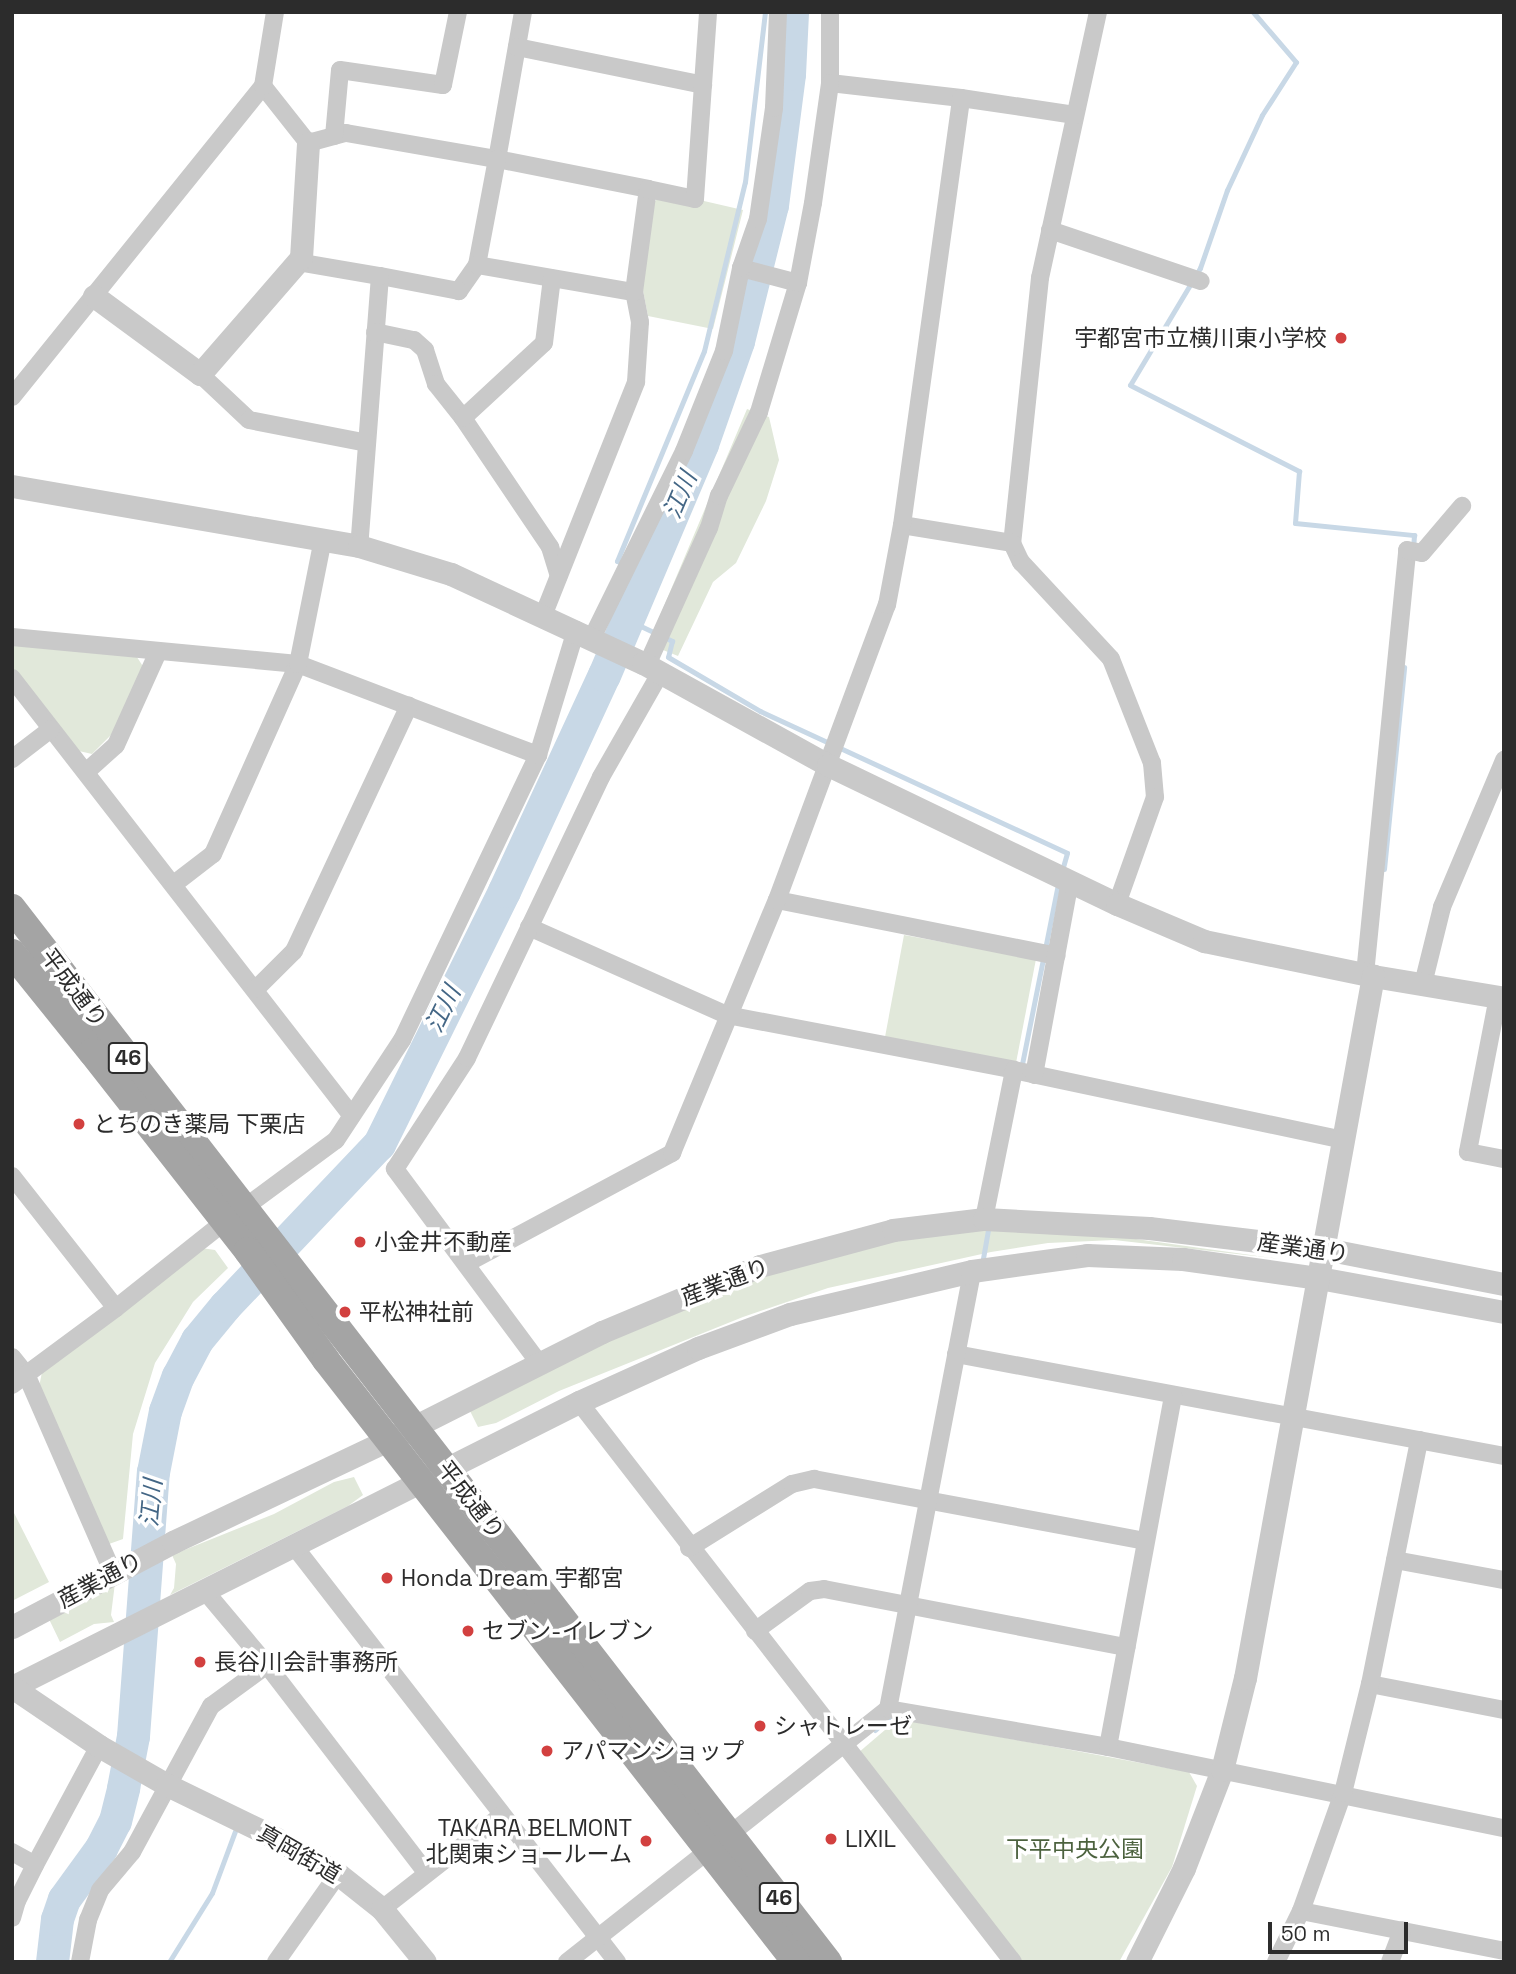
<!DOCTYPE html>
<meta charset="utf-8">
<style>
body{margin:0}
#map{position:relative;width:1516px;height:1974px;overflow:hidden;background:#fff;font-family:"Space Grotesk","Noto Sans JP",sans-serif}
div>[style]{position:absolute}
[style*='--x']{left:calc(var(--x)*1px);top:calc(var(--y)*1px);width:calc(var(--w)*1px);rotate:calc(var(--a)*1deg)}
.green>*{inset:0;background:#e1e8da}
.stream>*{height:5px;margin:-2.5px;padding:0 2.5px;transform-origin:2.5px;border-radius:2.5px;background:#c8d8e6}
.river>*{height:33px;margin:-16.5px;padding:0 16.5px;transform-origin:16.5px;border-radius:16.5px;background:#c8d8e6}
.minor>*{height:18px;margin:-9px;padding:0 9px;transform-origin:9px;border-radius:9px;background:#c9c9c9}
.tertiary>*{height:23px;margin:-11.5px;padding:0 11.5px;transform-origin:11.5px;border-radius:11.5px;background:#c9c9c9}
.primary>*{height:28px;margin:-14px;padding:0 14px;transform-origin:14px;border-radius:14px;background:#a4a4a4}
.dots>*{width:19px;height:19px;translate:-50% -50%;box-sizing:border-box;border:4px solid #fff;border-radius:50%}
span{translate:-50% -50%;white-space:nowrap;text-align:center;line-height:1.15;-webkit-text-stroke:7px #fff;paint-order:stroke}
.shield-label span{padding:2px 5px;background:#fff;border:2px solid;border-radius:5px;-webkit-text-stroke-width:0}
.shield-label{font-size:21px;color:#2c2c2c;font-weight:700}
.poi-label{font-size:23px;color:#2c2c2c}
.right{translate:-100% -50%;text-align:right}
.left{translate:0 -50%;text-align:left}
.street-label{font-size:23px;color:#2c2c2c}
.park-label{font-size:23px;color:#4c623e}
.water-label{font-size:24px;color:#436685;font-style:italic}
.frame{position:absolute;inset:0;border:14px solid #2c2c2c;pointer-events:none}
.scale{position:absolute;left:1268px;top:1922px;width:140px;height:32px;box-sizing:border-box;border:4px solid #2c2c2c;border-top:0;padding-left:9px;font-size:21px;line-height:24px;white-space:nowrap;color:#2c2c2c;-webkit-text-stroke:5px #fff;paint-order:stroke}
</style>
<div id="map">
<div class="green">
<i style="clip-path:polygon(665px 192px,743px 210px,713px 329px,648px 316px,640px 275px,653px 203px)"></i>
<i style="clip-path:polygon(747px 409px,769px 417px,779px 460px,766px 501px,736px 563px,713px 582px,678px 656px,648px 644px)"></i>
<i style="clip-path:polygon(12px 642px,135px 654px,144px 668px,112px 734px,92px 754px,79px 751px,12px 667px)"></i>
<i style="clip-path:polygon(904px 935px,1036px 959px,1016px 1063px,885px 1037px)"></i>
<i style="clip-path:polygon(998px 1230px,1100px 1234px,1280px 1259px,1114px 1240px,1048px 1243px,991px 1252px,828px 1288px,743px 1317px,559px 1391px,496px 1423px,478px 1427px,469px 1409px,681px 1302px,846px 1247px,938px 1233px)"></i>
<i style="clip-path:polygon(201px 1248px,215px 1250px,228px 1268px,193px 1302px,155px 1363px,133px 1434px,123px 1539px,109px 1544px,39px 1387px,42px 1372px)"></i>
<i style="clip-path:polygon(354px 1477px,363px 1495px,348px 1506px,170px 1595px,174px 1588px,176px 1564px,172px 1555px,274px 1514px,334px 1482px)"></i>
<i style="clip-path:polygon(12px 1509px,49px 1582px,12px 1601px)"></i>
<i style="clip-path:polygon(115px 1583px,111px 1615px,114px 1622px,94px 1624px,60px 1642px,48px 1617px)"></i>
<i style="clip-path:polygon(899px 1718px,1189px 1772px,1197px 1786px,1172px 1867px,1119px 1962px,1020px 1962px,858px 1753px)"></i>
</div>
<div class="stream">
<i style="--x:1253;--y:12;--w:66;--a:49.3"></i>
<i style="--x:1296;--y:62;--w:63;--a:122.7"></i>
<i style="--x:1262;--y:115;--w:83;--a:115"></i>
<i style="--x:1227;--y:190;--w:83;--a:109.1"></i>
<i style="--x:1200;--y:268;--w:136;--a:120.9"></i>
<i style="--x:1130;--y:385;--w:190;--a:27"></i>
<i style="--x:1299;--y:471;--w:52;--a:94.4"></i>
<i style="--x:1295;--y:523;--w:120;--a:5.8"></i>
<i style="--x:1414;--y:535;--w:14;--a:94"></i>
<i style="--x:647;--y:575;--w:33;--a:-155"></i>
<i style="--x:617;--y:561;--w:227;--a:-67.5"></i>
<i style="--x:704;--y:351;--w:174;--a:-76.4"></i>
<i style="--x:745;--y:182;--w:171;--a:-83.3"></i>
<i style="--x:628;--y:620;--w:49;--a:25.5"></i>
<i style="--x:672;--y:641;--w:16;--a:104"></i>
<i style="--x:668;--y:657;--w:107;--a:30.4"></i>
<i style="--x:760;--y:711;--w:338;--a:24.8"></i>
<i style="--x:1067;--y:853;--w:18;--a:106"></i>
<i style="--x:1384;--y:869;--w:203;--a:-84.3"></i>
<i style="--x:1021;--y:1069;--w:190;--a:-78.7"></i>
<i style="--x:982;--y:1264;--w:39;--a:-80"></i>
<i style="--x:875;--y:1730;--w:25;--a:-43"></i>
<i style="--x:169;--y:1962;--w:81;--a:-58.1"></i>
<i style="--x:212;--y:1893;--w:66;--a:-69.6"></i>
</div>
<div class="river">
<i style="--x:52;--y:1962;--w:43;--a:-83.4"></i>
<i style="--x:57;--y:1919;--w:21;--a:-71"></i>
<i style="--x:64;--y:1899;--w:63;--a:-54"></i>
<i style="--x:101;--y:1848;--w:30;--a:-63"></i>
<i style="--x:115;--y:1821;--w:34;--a:-76"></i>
<i style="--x:123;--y:1788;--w:53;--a:-79.1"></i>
<i style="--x:133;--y:1736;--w:265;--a:-85.7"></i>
<i style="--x:153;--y:1472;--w:62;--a:-78.9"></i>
<i style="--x:165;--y:1411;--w:37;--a:-70"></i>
<i style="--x:178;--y:1376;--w:41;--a:-62.2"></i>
<i style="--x:197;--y:1340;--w:44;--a:-50.5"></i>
<i style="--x:225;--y:1306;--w:224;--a:-46.5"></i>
<i style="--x:379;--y:1144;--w:282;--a:-63.7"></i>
<i style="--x:504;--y:891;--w:238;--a:-65.2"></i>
<i style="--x:604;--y:675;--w:251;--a:-67"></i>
<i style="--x:702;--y:444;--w:109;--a:-70.7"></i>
<i style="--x:738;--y:341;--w:140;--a:-76"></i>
<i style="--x:772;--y:205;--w:132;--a:-82.6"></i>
<i style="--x:789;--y:74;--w:62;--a:-87.2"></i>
</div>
<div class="minor">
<i style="--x:523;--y:12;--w:149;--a:100"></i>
<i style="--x:497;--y:159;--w:154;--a:11.2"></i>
<i style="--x:830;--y:12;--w:71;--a:90"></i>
<i style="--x:830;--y:83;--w:132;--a:6.5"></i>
<i style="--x:1098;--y:12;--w:272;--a:102.3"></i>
<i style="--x:1040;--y:278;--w:266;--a:96"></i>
<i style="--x:1012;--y:543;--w:21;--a:65"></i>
<i style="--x:1021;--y:562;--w:132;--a:47.1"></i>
<i style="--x:1111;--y:659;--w:112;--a:68.5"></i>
<i style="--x:1152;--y:763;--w:34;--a:85"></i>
<i style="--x:1155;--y:797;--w:114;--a:109.6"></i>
<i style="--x:517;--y:47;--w:190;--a:11.5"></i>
<i style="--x:263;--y:86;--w:73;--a:51.7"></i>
<i style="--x:308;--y:143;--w:39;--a:-15"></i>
<i style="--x:346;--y:133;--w:153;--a:9.8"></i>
<i style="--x:497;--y:159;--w:108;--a:100.7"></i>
<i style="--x:477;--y:265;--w:32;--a:125"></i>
<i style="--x:459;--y:291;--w:80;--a:-169.2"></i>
<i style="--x:380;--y:276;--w:271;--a:94.4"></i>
<i style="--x:334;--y:136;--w:66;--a:-84.8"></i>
<i style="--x:340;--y:70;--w:104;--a:8.3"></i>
<i style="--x:443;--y:85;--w:75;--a:-78.4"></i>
<i style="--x:1050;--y:230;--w:159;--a:18.7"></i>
<i style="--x:297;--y:262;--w:84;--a:9.6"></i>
<i style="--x:477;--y:265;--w:159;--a:9.8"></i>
<i style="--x:741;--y:268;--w:59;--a:14.7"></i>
<i style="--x:375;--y:332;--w:40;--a:12"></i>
<i style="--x:414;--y:340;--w:15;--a:42"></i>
<i style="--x:425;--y:350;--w:36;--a:72"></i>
<i style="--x:436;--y:384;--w:43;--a:51.5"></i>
<i style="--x:463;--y:418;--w:156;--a:56"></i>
<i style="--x:550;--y:547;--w:30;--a:73"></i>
<i style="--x:200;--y:374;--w:67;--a:43.2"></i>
<i style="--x:249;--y:420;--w:120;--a:11"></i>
<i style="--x:12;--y:397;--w:400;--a:-51.1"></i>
<i style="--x:263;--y:86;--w:75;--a:-80.8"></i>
<i style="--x:463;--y:418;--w:110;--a:-42.8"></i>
<i style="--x:544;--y:343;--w:65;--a:-83"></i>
<i style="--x:902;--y:525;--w:111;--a:9.3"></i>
<i style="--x:543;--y:616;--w:252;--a:-68.3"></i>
<i style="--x:636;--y:382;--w:60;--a:-86.2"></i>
<i style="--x:640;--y:322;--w:31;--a:-101"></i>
<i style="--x:634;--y:292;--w:104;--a:-82.3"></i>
<i style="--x:648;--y:189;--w:48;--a:12"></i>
<i style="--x:695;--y:199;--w:187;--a:-86"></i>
<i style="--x:12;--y:637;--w:287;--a:5.4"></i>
<i style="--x:298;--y:664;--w:257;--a:20.8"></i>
<i style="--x:592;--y:638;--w:208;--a:-63.8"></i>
<i style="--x:684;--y:451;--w:108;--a:-68.2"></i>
<i style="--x:724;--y:351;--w:85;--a:-78.4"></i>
<i style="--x:741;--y:268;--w:52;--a:-70.9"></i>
<i style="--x:758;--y:219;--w:112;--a:-81.8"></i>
<i style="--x:774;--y:108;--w:96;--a:-87.6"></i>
<i style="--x:647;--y:665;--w:150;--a:-65.7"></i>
<i style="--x:709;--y:528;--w:34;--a:-73"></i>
<i style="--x:719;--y:496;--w:93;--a:-64.5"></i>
<i style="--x:759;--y:412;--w:135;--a:-73.2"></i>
<i style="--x:798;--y:283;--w:81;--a:-79.4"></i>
<i style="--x:813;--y:203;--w:121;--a:-81.9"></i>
<i style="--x:12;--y:678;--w:554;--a:52.18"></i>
<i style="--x:12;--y:759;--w:49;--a:-37.6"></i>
<i style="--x:86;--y:772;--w:40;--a:-42"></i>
<i style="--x:116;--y:745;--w:102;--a:-65.7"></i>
<i style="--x:174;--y:884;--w:49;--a:-37.6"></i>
<i style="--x:213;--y:854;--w:208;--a:-65.9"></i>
<i style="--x:298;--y:664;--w:127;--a:-78.7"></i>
<i style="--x:777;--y:900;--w:285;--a:11.3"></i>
<i style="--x:529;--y:927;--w:217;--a:24"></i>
<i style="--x:727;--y:1015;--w:292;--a:10.8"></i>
<i style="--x:1014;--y:1070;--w:337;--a:12"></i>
<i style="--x:1365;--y:974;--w:426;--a:-84.3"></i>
<i style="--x:1407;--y:550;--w:15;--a:11"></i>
<i style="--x:1422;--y:553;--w:62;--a:-49.6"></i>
<i style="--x:1423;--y:984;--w:79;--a:-76.1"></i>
<i style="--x:1442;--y:907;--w:160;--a:-67.1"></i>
<i style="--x:256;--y:989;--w:54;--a:-45"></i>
<i style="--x:294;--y:951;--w:271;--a:-64.9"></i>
<i style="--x:1498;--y:997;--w:158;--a:101"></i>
<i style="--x:1468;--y:1152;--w:37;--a:11"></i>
<i style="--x:1034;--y:1075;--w:197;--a:-79.5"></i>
<i style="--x:12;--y:1176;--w:168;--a:51.8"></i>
<i style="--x:244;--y:1208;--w:114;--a:-36.5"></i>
<i style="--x:336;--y:1140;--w:120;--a:-56.6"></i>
<i style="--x:402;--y:1040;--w:316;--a:-64.5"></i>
<i style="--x:538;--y:755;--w:131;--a:-73.1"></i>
<i style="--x:984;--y:1219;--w:152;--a:-78.6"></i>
<i style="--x:467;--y:1263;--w:233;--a:-28.2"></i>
<i style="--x:672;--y:1153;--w:274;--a:-67.5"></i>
<i style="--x:777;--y:900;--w:315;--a:-69.6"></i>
<i style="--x:887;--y:605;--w:81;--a:-79.4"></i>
<i style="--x:902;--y:525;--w:431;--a:-82.1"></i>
<i style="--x:961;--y:98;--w:115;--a:8.5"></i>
<i style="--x:956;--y:1354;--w:557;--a:10.54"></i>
<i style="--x:12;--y:1357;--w:22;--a:51"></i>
<i style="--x:26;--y:1374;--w:217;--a:66.4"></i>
<i style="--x:539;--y:1363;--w:242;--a:-126.6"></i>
<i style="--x:395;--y:1169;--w:132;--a:-57"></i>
<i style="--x:467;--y:1058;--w:311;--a:-64.5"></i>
<i style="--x:601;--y:777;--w:121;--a:-60.3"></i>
<i style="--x:12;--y:1385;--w:129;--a:-36.5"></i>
<i style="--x:116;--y:1308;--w:138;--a:-38.5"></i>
<i style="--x:579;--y:1402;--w:708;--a:52.22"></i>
<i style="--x:294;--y:1546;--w:527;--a:52.17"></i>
<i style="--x:689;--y:1548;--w:121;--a:-31.9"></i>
<i style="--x:792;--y:1484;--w:23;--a:-13"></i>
<i style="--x:814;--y:1479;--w:337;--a:10.6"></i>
<i style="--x:1395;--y:1560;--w:111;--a:10.4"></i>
<i style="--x:205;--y:1591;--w:97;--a:50"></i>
<i style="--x:267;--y:1665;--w:261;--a:52.5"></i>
<i style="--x:755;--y:1631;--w:68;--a:-36"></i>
<i style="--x:810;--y:1591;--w:14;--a:-8"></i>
<i style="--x:824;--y:1589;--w:308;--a:10.9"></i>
<i style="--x:1370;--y:1684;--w:136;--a:11"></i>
<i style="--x:888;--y:1709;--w:223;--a:9.8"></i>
<i style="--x:1108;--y:1747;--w:404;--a:11.6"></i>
<i style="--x:1108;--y:1747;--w:358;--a:-79.5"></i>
<i style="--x:729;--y:1835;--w:203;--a:-38.4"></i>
<i style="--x:888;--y:1709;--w:446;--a:-79.1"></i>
<i style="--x:12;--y:1852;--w:26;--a:29"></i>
<i style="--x:35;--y:1865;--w:135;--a:-61.7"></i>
<i style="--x:382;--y:1909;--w:152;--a:-38.1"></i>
<i style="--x:1301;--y:1911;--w:207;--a:11.1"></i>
<i style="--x:12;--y:1918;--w:18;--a:-74"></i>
<i style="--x:17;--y:1901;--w:40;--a:-63.4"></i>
<i style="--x:80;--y:1962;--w:43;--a:-79.2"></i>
<i style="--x:88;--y:1920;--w:32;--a:-68"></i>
<i style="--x:100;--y:1890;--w:50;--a:-49.9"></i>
<i style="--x:132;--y:1852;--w:166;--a:-61.6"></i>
<i style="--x:211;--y:1706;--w:69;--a:-36.2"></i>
<i style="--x:276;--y:1962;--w:108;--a:-54.8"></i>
<i style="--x:567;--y:1962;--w:182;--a:-38.3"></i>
<i style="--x:1276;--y:1962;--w:57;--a:-63.9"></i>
<i style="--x:1301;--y:1911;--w:125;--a:-70.4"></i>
<i style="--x:1343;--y:1793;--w:112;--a:-76.1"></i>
<i style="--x:1370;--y:1684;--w:249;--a:-78.6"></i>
<i style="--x:1390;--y:1962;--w:34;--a:-69"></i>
</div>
<div class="tertiary">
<i style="--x:94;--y:296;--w:132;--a:36.3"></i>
<i style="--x:200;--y:374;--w:154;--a:-49"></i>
<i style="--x:301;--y:258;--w:115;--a:-86.5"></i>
<i style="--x:12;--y:486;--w:352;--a:9.8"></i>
<i style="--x:359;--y:546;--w:96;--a:16.9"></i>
<i style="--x:451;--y:574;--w:212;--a:24.9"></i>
<i style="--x:643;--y:663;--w:211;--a:28.9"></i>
<i style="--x:828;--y:765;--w:321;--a:25.7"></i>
<i style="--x:1117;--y:904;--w:95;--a:23"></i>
<i style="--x:1204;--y:941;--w:173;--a:11.7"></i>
<i style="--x:1373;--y:976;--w:133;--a:9.5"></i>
<i style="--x:12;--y:1627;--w:182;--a:-27.8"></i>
<i style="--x:173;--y:1542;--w:240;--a:-25.4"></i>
<i style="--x:390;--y:1439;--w:237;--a:-26.8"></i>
<i style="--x:602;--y:1332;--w:171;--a:-22.7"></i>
<i style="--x:760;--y:1266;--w:138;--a:-15.1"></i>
<i style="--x:893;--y:1230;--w:92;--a:-6.9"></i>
<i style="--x:984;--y:1219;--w:165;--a:3.1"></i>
<i style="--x:1149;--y:1228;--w:177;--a:6.8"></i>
<i style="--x:1325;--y:1249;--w:182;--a:11.1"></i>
<i style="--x:12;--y:1687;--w:635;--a:-26.69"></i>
<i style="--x:579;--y:1402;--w:131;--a:-24.4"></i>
<i style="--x:698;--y:1348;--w:98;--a:-20.3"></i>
<i style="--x:790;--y:1314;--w:187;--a:-13.3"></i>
<i style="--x:972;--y:1271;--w:116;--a:-7.9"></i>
<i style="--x:1087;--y:1255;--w:96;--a:2.4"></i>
<i style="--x:1183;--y:1259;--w:137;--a:8"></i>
<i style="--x:1319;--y:1278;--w:188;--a:10.4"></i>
<i style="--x:12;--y:1687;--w:105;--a:34.1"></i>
<i style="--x:99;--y:1746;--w:78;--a:29.8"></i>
<i style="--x:167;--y:1785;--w:112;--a:25.9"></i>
<i style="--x:268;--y:1834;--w:81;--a:29.7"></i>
<i style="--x:338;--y:1874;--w:56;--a:38.5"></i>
<i style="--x:382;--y:1909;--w:68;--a:50.9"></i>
<i style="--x:1137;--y:1962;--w:105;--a:-63.4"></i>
<i style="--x:1184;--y:1868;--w:105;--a:-68.8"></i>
<i style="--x:1222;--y:1770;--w:95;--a:-76"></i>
<i style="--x:1245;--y:1678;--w:714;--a:-79.67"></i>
</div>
<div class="primary">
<i style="--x:12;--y:908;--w:1333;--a:52.25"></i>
<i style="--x:12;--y:953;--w:127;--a:51.1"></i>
<i style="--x:92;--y:1052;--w:253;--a:51.9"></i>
<i style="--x:248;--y:1251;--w:134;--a:54.4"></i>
<i style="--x:326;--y:1360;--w:764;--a:52.02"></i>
</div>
<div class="dots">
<i style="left:1341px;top:338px;background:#d2403f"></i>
<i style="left:79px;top:1124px;background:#d2403f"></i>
<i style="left:360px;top:1242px;background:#d2403f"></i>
<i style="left:345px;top:1312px;background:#d2403f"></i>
<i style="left:387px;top:1578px;background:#d2403f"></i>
<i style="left:468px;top:1631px;background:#d2403f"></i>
<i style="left:200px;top:1662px;background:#d2403f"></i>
<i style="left:760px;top:1726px;background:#d2403f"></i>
<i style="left:547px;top:1751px;background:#d2403f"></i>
<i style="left:831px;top:1839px;background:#d2403f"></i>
<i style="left:646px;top:1841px;background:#d2403f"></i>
</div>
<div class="shield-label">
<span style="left:128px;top:1058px">46</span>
<span style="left:779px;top:1898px">46</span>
</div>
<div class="poi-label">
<span class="right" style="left:1327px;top:338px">宇都宮市立横川東小学校</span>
<span class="left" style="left:93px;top:1124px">とちのき薬局 下栗店</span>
<span class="left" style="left:374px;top:1242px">小金井不動産</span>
<span class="left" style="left:359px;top:1312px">平松神社前</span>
<span class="left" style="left:401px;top:1578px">Honda Dream 宇都宮</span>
<span class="left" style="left:482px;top:1631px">セブン-イレブン</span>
<span class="left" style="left:214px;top:1662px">長谷川会計事務所</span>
<span class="left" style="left:774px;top:1726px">シャトレーゼ</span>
<span class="left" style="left:561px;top:1751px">アパマンショップ</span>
<span class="right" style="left:632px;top:1841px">TAKARA BELMONT<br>北関東ショールーム</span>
<span class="left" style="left:845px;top:1839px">LIXIL</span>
</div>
<div class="street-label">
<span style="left:74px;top:988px;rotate:53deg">平成通り</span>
<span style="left:1303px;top:1248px;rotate:8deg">産業通り</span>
<span style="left:725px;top:1282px;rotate:-21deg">産業通り</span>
<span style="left:471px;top:1500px;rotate:52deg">平成通り</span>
<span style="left:100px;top:1580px;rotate:-28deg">産業通り</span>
<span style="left:299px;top:1854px;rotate:30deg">真岡街道</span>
</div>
<div class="park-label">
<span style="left:1075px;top:1849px">下平中央公園</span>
</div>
<div class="water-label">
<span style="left:680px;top:495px;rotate:-67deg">江川</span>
<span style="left:443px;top:1009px;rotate:-64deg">江川</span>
<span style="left:151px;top:1503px;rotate:-85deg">江川</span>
</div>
<div class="frame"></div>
<div class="scale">50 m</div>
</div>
